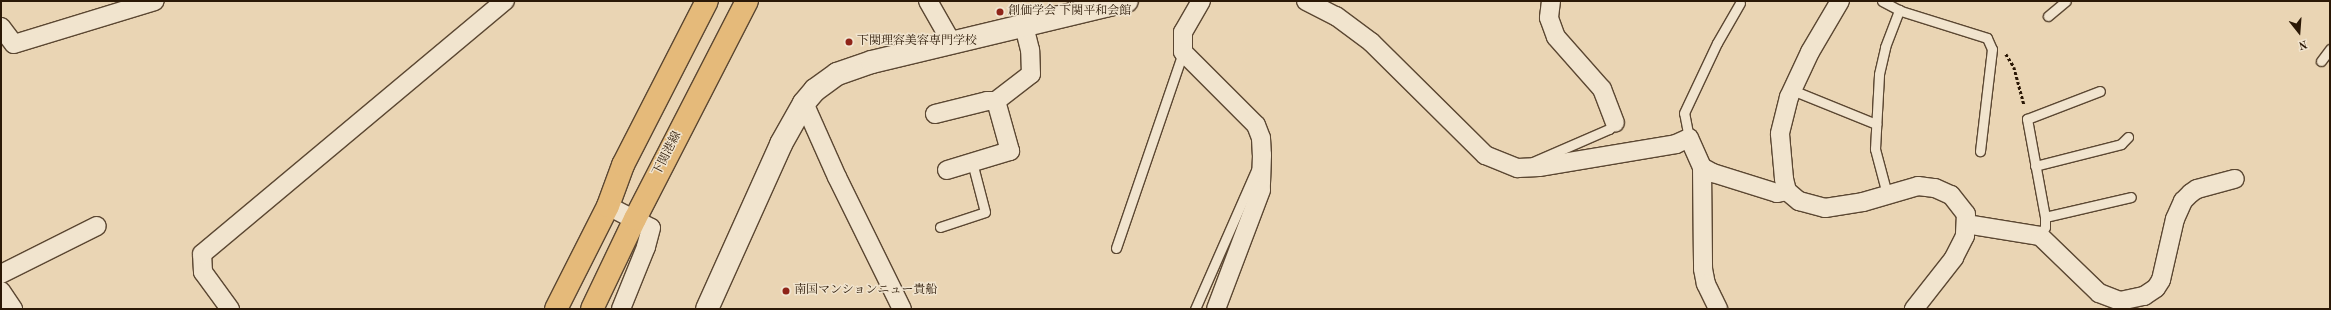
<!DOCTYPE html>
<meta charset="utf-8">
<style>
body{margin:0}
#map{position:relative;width:2331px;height:310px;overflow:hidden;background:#ead5b4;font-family:"Old Standard TT","Noto Serif JP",serif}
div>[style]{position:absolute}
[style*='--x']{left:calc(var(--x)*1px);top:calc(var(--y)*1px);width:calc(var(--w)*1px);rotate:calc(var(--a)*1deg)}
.path>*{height:2.5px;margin-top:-1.25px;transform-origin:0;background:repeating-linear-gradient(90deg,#2b1806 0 3px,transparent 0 5px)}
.roads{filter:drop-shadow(1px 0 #5b4732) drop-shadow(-1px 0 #5b4732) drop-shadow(0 1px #5b4732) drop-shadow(0 -1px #5b4732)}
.lane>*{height:9px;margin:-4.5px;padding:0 4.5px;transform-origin:4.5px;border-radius:4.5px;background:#f1e4ce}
.street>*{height:18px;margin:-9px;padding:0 9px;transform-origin:9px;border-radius:9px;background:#f1e4ce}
.secondary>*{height:22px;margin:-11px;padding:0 11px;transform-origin:11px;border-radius:11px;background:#f1e4ce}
.primary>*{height:22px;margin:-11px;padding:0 11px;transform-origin:11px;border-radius:11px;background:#e5ba7a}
.dots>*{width:11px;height:11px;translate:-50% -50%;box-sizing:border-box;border:2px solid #f1e4ce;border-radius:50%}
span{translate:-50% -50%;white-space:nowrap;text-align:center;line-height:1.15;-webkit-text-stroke:3px #f1e4ce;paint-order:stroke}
.poi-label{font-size:12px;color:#2b1806}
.left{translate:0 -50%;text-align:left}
.street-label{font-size:12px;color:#2b1806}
.frame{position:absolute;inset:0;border:2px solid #2b1806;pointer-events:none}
.north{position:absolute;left:2279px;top:12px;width:40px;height:40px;-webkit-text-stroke:3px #f1e4ce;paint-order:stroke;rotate:163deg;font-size:11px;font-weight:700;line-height:16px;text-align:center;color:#2b1806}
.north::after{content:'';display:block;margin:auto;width:14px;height:18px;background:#2b1806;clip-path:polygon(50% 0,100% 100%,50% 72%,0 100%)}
</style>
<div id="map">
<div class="path">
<i style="--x:2006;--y:54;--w:15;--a:58"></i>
<i style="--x:2014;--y:67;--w:39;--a:75"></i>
</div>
<div class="roads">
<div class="lane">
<i style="--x:1882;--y:1;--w:21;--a:28"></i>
<i style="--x:1901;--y:11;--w:90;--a:17.4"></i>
<i style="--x:1987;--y:38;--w:12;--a:66"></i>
<i style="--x:1992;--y:49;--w:103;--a:96.7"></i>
<i style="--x:2048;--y:16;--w:23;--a:-40"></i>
<i style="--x:2321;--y:61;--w:15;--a:-53"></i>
<i style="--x:1792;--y:90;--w:91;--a:22"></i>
<i style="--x:1689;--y:138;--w:25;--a:-101"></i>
<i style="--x:1684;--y:113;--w:77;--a:-64.8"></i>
<i style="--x:1717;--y:43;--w:46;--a:-60.1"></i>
<i style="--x:1533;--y:162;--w:83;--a:-23.5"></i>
<i style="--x:1609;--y:129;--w:8;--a:-45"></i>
<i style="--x:2035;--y:166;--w:89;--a:-14.3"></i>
<i style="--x:2121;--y:144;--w:10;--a:-45"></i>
<i style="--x:1887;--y:194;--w:47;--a:-104.9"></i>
<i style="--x:1875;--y:149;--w:75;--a:-86.9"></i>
<i style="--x:1879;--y:74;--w:28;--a:-77"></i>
<i style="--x:1885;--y:47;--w:40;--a:-69"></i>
<i style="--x:2045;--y:217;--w:88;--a:-13.1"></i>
<i style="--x:940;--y:227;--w:47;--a:-18.4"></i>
<i style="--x:985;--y:212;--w:52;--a:-104.6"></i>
<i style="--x:2040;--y:236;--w:10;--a:-61"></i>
<i style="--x:2045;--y:227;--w:10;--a:-90"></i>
<i style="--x:2045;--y:217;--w:100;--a:-100.4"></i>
<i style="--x:2027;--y:119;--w:78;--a:-21"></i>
<i style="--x:1116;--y:248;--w:207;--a:-71.1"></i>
<i style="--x:1195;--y:309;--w:154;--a:-66.3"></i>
</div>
<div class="street">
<i style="--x:928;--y:1;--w:48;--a:60.3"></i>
<i style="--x:1201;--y:1;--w:36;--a:120"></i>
<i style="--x:1183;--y:32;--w:20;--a:90"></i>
<i style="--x:1183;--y:52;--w:103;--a:45"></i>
<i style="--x:1256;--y:125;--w:14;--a:69"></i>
<i style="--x:1261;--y:138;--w:17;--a:87"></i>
<i style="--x:1262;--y:155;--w:35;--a:92"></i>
<i style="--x:1261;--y:190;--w:127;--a:110.7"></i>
<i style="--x:1306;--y:1;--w:34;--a:27"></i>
<i style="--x:1336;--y:16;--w:44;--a:36.6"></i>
<i style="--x:1371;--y:42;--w:161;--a:44.7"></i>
<i style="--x:1485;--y:155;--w:35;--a:22"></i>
<i style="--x:1518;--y:168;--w:21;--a:-3"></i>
<i style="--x:1539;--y:167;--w:139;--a:-9.5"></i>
<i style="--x:1676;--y:144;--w:14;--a:-25"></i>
<i style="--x:1689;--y:138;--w:32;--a:66"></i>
<i style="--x:1702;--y:167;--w:13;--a:29"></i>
<i style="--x:1713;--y:173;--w:67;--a:17.4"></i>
<i style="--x:1777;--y:193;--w:10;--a:-11"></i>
<i style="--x:1551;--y:1;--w:17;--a:97"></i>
<i style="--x:1549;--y:18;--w:20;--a:70"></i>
<i style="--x:1556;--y:37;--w:69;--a:48.5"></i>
<i style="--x:1602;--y:89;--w:36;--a:69"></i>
<i style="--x:1840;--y:1;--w:59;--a:120.5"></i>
<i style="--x:1810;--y:52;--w:50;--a:115"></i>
<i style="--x:1789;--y:97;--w:38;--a:104"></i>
<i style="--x:1780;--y:134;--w:45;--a:84.9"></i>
<i style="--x:1784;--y:179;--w:12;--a:76"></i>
<i style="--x:1787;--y:191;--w:16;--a:40"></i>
<i style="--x:1799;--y:201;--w:27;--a:15"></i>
<i style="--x:1825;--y:208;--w:38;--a:-9"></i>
<i style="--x:1863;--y:202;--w:57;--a:-16.2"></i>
<i style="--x:1918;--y:186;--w:17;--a:7"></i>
<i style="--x:1935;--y:188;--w:17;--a:24"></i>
<i style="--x:1951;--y:195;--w:24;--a:52"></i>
<i style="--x:1966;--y:214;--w:22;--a:93"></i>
<i style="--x:1965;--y:236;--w:25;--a:117"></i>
<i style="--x:1954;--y:258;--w:65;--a:128.1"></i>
<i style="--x:1;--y:27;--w:21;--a:53"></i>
<i style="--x:14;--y:44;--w:147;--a:-17"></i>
<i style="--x:804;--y:103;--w:81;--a:66"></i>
<i style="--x:837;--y:177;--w:147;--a:63.8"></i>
<i style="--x:935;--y:114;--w:54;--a:-14"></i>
<i style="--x:987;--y:101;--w:9;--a:0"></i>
<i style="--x:1702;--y:167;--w:102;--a:89.4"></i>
<i style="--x:1703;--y:269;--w:15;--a:79"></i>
<i style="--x:1706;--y:284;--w:28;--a:64"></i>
<i style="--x:947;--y:170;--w:66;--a:-16.8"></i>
<i style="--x:1010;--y:151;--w:52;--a:-105.6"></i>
<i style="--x:996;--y:101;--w:44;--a:-37.6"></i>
<i style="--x:1031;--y:74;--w:24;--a:-92"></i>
<i style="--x:1030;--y:50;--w:25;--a:-104"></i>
<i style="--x:608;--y:206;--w:48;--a:27.1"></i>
<i style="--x:651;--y:228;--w:20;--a:105"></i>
<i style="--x:646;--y:247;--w:67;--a:112"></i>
<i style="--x:1966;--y:224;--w:75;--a:9.2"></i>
<i style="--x:2040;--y:236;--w:82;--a:44"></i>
<i style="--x:2099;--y:293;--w:22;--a:21"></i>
<i style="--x:2120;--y:301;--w:25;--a:-12"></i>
<i style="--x:2144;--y:296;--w:14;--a:-34"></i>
<i style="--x:2156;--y:288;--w:9;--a:-58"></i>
<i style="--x:2161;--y:280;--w:63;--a:-77.1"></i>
<i style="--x:2175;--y:219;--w:20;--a:-66"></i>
<i style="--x:2183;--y:201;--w:11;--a:-45"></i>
<i style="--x:2191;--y:193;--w:7;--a:-34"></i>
<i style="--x:2197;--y:189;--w:39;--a:-15"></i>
<i style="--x:1;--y:274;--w:107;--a:-26.6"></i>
<i style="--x:1;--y:291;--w:22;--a:56"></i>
<i style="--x:230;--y:309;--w:46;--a:-126.1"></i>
<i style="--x:203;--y:272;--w:18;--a:-93"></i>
<i style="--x:202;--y:254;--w:395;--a:-39.9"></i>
</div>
<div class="secondary">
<i style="--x:707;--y:309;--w:181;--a:-65.8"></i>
<i style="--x:781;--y:144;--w:47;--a:-60.7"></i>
<i style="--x:804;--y:103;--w:17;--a:-50"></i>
<i style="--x:815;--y:90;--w:27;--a:-36"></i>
<i style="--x:837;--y:74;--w:37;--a:-19"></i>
<i style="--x:872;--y:62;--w:262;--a:-13.5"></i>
</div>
<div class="primary">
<i style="--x:556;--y:309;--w:115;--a:-63.2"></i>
<i style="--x:608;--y:206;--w:44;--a:-69.9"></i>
<i style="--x:623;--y:165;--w:184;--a:-62.9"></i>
<i style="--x:592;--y:309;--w:100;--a:-64.5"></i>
<i style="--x:635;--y:219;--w:245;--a:-62.8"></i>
</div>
</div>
<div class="dots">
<i style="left:1000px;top:12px;background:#8f2418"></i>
<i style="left:849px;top:42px;background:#8f2418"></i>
<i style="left:786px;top:291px;background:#8f2418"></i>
</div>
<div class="poi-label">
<span class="left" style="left:1008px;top:12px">創価学会 下関平和会館</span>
<span class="left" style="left:857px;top:42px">下関理容美容専門学校</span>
<span class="left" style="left:794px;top:291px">南国マンションニュー貴船</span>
</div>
<div class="street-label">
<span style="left:668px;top:154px;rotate:-63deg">下関港線</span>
</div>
<div class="frame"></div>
<div class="north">N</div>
</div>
